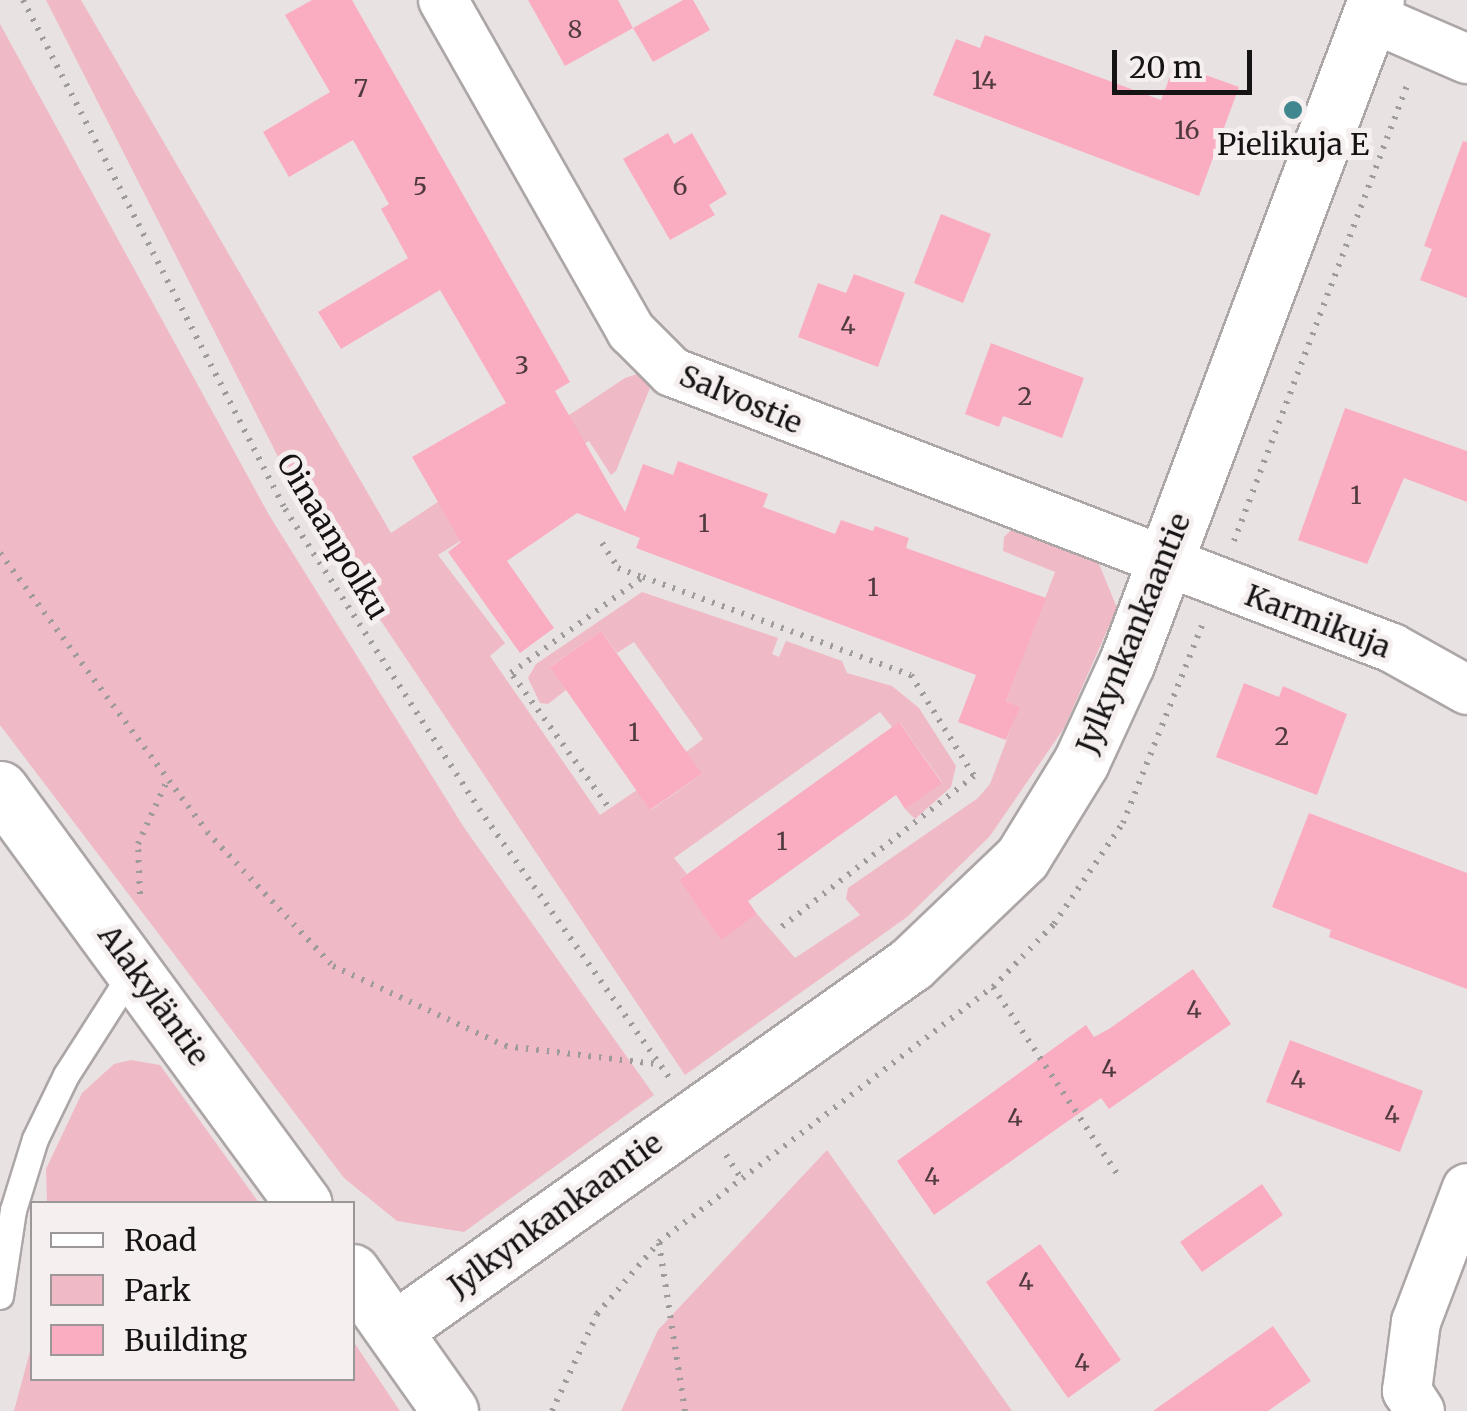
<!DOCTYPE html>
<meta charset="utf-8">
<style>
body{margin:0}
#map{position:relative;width:1467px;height:1411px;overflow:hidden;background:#e9e2e3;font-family:Merriweather,serif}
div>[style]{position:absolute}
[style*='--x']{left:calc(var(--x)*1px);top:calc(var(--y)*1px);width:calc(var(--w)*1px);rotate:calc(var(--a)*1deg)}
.green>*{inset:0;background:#efb9c6}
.building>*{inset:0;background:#faadc1}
.path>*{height:6px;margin-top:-3px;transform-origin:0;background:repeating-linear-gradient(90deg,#9f9a9b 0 2.5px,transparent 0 10.5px)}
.roads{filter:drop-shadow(2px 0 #ada6a7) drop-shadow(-2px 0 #ada6a7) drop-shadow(0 2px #ada6a7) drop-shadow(0 -2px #ada6a7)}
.lane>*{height:25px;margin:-12.5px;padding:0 12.5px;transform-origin:12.5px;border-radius:12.5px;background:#fff}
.street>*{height:48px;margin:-24px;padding:0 24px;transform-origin:24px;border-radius:24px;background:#fff}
.secondary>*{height:55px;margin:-27.5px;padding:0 27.5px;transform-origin:27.5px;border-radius:27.5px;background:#fff}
.dots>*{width:28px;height:28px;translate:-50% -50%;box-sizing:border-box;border:5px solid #f6eff0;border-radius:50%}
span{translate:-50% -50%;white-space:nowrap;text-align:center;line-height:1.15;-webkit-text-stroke:10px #f6eff0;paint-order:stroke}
.number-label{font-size:25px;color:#4f3a3f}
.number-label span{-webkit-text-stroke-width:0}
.poi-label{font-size:30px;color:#161314}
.street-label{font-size:30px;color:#161314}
.legend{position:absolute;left:30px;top:1201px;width:325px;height:180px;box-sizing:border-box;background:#f6eff0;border:2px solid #9c9798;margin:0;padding:12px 18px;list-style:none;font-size:30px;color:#161314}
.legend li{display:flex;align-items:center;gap:20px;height:50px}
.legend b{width:50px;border:2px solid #9c9798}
.scale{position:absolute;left:1112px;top:50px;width:140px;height:45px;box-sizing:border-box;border:5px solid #161314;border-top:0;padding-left:12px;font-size:30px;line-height:35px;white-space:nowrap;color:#161314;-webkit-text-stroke:8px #f6eff0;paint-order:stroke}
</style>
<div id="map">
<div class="green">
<i style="clip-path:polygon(46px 0,81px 0,391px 533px,625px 378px,643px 372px,654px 378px,616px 471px,611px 475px,589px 441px,546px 467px,555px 482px,438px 555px,505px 643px,490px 656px,600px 815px,637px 790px,651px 810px,701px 775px,686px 752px,703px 739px,634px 642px,617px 653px,601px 631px,551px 666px,566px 690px,548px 704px,540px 703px,528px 678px,536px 664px,642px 592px,778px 638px,772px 654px,779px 657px,786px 641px,842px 661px,847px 673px,892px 686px,919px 708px,956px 766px,951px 787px,915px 819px,905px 809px,942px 782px,900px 723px,892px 727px,880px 712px,674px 858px,687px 874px,679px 880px,721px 939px,757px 914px,795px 958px,860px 915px,846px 899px,848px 888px,978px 798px,990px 784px,1019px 707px,1006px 701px,1055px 572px,1003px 551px,1004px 537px,1015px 526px,1097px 559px,1117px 608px,1064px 728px,990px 836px,907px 917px,685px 1075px,300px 500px)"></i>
<i style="clip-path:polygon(0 24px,269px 515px,465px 829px,654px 1095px,464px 1232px,397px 1221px,344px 1178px,0 725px)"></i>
<i style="clip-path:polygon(131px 1060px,160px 1065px,259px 1203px,47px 1203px,46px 1169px,82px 1093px,114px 1064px)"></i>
<i style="clip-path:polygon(827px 1150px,1012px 1411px,621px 1411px,658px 1330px)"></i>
<i style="clip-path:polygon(353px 1341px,400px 1411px,14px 1411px,32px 1344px,32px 1378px,352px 1378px)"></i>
</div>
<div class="building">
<i style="clip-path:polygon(312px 0,352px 0,570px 382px,555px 391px,625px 512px,643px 464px,673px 475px,678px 461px,768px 494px,763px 507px,835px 534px,841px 520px,873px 531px,875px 526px,909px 538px,906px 548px,1046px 598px,1006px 701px,1020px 707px,1006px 740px,958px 722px,976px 675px,636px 548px,640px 538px,577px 513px,507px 561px,554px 628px,520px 653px,448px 552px,461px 542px,412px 457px,506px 403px,440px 290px,341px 349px,318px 312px,408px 258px,381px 209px,389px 204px,353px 140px,289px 177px,263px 132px,330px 92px,285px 15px)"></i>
<i style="clip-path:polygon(528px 0,618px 0,633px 28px,565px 66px)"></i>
<i style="clip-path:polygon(683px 0,693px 0,710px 30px,653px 62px,633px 28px)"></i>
<i style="clip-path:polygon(985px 35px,1161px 100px,1175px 64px,1239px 87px,1199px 196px,933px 95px,956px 39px,980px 48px)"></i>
<i style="clip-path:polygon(668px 133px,674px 144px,692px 133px,727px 194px,709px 205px,715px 215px,670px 240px,623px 159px)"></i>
<i style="clip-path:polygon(1463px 141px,1467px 142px,1467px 298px,1420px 280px,1432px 249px,1424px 246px)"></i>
<i style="clip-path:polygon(941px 214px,991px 234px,963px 303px,914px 283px)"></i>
<i style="clip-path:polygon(854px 274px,905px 293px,878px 367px,798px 337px,818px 283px,846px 293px)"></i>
<i style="clip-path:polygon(991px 343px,1084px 378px,1062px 438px,1003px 416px,999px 427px,965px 414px)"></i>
<i style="clip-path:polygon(1345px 408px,1467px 451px,1467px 502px,1404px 478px,1367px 564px,1298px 540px)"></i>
<i style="clip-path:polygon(601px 631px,702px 774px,650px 810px,550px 667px)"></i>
<i style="clip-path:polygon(1244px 683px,1279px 697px,1283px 686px,1347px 714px,1317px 795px,1216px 757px)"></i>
<i style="clip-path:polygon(899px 722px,942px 783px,905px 809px,896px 795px,748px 901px,757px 914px,721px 940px,679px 880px)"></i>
<i style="clip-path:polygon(1309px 813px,1467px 873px,1467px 989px,1329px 937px,1331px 930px,1272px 907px)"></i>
<i style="clip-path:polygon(1193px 969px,1231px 1024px,1109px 1109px,1101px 1098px,934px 1215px,897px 1161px,1086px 1025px,1094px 1037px,1109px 1029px)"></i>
<i style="clip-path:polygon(1290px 1040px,1423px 1091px,1400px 1152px,1266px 1102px)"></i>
<i style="clip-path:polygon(1262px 1184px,1283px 1215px,1202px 1272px,1180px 1242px)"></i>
<i style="clip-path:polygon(1040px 1244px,1121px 1360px,1068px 1398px,986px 1282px)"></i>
<i style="clip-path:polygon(1273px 1326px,1311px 1381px,1268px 1411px,1153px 1411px)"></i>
</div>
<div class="path">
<i style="--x:23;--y:0;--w:572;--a:62.76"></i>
<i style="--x:285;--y:509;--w:357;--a:57.1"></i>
<i style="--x:479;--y:809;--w:329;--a:54.7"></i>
<i style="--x:1234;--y:541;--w:488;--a:-69.2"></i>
<i style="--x:602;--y:543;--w:30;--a:57"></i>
<i style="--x:618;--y:568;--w:26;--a:21"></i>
<i style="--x:0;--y:553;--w:347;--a:53.4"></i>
<i style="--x:207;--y:832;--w:184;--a:46.8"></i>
<i style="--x:333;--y:966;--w:190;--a:24.9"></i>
<i style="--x:505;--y:1046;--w:153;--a:6.8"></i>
<i style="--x:607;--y:805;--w:163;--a:-126"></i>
<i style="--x:511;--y:673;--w:163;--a:-36"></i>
<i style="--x:643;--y:577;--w:285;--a:20.1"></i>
<i style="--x:911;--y:675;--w:119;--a:58"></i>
<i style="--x:974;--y:776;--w:246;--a:141.9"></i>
<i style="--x:140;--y:894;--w:50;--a:-92.3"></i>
<i style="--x:138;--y:844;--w:69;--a:-65.3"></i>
<i style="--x:993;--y:987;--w:226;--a:56.4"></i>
<i style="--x:726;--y:1155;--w:24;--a:57"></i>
<i style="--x:659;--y:1243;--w:170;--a:81.2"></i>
<i style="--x:552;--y:1411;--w:107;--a:-65.1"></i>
<i style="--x:597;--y:1314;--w:95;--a:-49.3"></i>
<i style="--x:659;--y:1242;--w:420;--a:-37.4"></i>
<i style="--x:993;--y:987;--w:88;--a:-45.9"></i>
<i style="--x:1054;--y:924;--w:122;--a:-55.7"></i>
<i style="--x:1123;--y:823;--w:215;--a:-68.2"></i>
</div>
<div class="roads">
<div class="lane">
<i style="--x:0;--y:1296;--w:87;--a:-81.4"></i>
<i style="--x:13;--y:1210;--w:74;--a:-72.8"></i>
<i style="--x:35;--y:1139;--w:71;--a:-64.2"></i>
<i style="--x:66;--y:1075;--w:128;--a:-57.4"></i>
</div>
<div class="street">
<i style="--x:443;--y:0;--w:381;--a:60.4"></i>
<i style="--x:631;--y:331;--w:58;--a:45"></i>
<i style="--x:672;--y:372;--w:771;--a:20.97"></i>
<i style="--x:1392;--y:648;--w:86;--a:29.2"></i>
<i style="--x:1370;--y:17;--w:106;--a:23.4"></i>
<i style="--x:1420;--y:1411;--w:24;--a:-123"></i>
<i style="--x:1407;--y:1391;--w:70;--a:-82.6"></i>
<i style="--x:1416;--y:1322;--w:143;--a:-69.2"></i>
</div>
<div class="secondary">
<i style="--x:0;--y:789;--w:514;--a:53.78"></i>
<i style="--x:352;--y:1272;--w:170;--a:54.8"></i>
<i style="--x:394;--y:1330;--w:633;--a:-35.3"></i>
<i style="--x:911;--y:964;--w:153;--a:-43.7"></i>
<i style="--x:1022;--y:858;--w:113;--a:-58.4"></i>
<i style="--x:1081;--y:762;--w:110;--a:-65.3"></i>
<i style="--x:1127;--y:662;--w:707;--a:-69.39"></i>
</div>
</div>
<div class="dots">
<i style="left:1293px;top:110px;background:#408790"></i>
</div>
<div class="number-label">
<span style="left:575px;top:29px">8</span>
<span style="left:984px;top:80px">14</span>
<span style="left:361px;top:88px">7</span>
<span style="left:1187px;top:130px">16</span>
<span style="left:420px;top:186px">5</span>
<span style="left:680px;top:186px">6</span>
<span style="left:848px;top:325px">4</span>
<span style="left:522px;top:365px">3</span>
<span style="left:1025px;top:396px">2</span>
<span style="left:1356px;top:495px">1</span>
<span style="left:704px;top:523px">1</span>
<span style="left:873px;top:587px">1</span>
<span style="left:634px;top:732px">1</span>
<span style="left:1282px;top:736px">2</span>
<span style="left:782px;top:841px">1</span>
<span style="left:1194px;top:1009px">4</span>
<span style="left:1109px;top:1068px">4</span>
<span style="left:1298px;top:1079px">4</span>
<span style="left:1392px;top:1114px">4</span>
<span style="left:1015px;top:1117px">4</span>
<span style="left:932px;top:1176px">4</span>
<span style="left:1026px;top:1281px">4</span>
<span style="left:1082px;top:1362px">4</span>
</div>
<div class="poi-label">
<span style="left:1293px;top:144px">Pielikuja E</span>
</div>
<div class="street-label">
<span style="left:741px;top:399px;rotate:23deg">Salvostie</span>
<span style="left:333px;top:536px;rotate:59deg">Oinaanpolku</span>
<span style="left:1318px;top:621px;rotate:21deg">Karmikuja</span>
<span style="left:1133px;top:633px;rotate:-68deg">Jylkynkankaantie</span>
<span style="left:154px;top:995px;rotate:54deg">Alakyläntie</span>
<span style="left:555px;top:1214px;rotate:-36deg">Jylkynkankaantie</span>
</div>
<ul class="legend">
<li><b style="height:12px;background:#fff"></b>Road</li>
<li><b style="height:28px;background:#efb9c6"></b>Park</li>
<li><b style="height:28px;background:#faadc1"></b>Building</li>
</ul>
<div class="scale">20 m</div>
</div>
